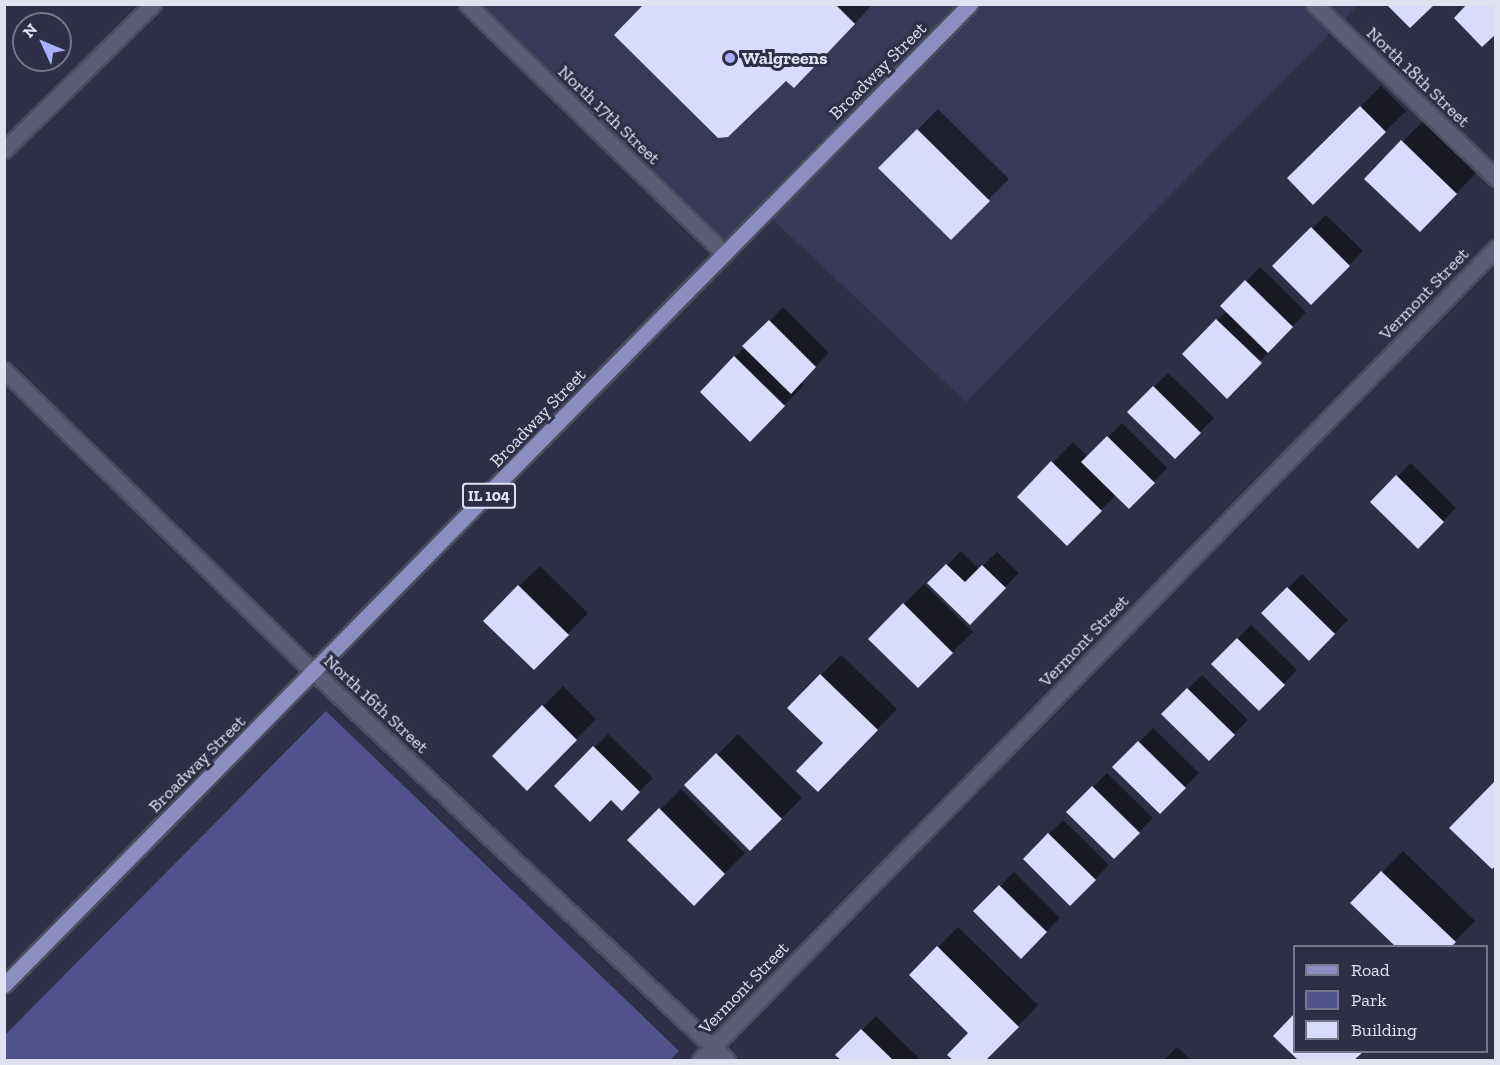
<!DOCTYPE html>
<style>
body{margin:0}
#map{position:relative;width:1500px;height:1065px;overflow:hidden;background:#2e2f46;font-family:"Zilla Slab",serif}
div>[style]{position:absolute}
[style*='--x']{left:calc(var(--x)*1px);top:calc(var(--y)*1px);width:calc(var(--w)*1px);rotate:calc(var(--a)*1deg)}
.built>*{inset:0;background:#373956}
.green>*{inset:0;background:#51528b}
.shadow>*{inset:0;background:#0007}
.building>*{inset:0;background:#d8dbf9}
.roads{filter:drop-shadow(2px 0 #4b4c5f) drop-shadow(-2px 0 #4b4c5f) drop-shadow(0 2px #4b4c5f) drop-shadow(0 -2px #4b4c5f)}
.minor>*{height:15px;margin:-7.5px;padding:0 7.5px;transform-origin:7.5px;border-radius:7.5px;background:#5b5d76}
.major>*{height:15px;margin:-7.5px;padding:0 7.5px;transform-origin:7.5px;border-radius:7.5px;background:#8b8ebf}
.dots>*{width:16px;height:16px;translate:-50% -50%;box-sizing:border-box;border:3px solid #2e2f46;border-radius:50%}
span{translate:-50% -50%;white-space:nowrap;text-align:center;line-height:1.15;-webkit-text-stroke:6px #2e2f46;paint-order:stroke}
.shield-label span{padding:2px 4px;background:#2e2f46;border:2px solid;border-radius:4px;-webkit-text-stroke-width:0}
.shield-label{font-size:16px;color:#e0e2f1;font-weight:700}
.poi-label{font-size:18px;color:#e0e2f1;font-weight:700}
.left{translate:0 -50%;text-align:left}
.street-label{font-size:18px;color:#e0e2f1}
.frame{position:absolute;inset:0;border:6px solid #e0e2f1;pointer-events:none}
.legend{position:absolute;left:1293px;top:945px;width:195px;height:108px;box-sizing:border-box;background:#2e2f46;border:2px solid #75778a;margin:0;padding:8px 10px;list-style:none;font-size:18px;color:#e0e2f1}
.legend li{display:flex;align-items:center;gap:12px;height:30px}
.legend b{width:30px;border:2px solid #75778a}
.north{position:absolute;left:12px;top:12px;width:60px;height:60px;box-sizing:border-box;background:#2e2f46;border:2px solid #75778a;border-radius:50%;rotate:314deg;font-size:16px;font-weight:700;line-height:24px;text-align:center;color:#e0e2f1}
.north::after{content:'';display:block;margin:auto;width:21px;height:27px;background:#abaffb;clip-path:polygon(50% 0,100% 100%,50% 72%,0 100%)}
</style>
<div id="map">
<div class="built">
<i style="clip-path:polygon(467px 5px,1358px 5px,966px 402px,766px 213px,725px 254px)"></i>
</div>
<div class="green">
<i style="clip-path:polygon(326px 711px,679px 1051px,670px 1060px,5px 1060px,5px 1035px)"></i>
</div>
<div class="shadow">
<i style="clip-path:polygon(646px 4px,873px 4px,821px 59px,786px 79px)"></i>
<i style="clip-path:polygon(1389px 4px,1432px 4px,1410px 26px)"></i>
<i style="clip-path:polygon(1381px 86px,1406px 111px,1313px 203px,1289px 178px)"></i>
<i style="clip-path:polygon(938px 109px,1009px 179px,951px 237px,880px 168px)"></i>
<i style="clip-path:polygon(1423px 121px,1477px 172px,1440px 210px,1366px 179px)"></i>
<i style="clip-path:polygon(1326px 215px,1363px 251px,1311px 303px,1274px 266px)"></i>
<i style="clip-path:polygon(1260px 267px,1306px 312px,1227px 397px,1184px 354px,1227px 311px,1222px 306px)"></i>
<i style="clip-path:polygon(783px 307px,829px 353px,801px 381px,804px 385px,750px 439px,702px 392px)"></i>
<i style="clip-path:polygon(1168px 373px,1214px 418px,1175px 457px,1129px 412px)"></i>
<i style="clip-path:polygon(1122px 423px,1167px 468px,1129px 507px,1117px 494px,1067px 544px,1019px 497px,1073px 442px,1088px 457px)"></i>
<i style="clip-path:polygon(1411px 463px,1456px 508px,1418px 547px,1372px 502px)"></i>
<i style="clip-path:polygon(961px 551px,979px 569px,997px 552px,1019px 573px,970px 623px,929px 583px)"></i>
<i style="clip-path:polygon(540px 566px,588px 613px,534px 668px,519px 586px)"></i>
<i style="clip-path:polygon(1302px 574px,1348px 620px,1309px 658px,1263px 613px)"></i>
<i style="clip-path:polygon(924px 584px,973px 632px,918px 686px,904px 604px)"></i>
<i style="clip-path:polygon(1251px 625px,1297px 670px,1259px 709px,1213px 664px)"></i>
<i style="clip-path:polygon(841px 655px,897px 709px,838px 770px,826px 743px,821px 675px)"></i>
<i style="clip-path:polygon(1202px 675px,1248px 720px,1209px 759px,1163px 714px)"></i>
<i style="clip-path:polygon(563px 686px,596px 719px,527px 789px,494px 756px)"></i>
<i style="clip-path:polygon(1153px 728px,1199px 773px,1160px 812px,1115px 767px)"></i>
<i style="clip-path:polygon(608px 734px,653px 778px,622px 809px,611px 798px,557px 786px)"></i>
<i style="clip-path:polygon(738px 734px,802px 798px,750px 849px,687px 785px)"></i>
<i style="clip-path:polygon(1107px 773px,1153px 818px,1114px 857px,1069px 812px)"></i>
<i style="clip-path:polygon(681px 789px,745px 853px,694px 904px,630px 840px)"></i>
<i style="clip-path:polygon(1063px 820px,1109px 865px,1070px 904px,1025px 859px)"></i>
<i style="clip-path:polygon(1403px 851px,1475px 921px,1450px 946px,1397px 946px,1352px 903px)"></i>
<i style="clip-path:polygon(1014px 872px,1060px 918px,1021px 957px,976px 911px)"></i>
<i style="clip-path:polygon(958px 927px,1038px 1005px,985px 1060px,955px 1060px,949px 1055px,970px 1033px,911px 975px)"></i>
<i style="clip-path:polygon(876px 1016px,921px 1060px,843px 1060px,837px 1055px)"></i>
<i style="clip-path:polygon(1294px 1016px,1294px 1052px,1361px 1052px,1353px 1060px,1300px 1060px,1275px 1036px)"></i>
<i style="clip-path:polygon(1177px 1047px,1191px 1060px,1164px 1060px)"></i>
</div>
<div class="building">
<i style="clip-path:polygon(644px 4px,835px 4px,855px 24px,794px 88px,786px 81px,728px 137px,718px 138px,614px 35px)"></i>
<i style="clip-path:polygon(1467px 4px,1496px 4px,1496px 34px,1482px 47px,1454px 18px)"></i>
<i style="clip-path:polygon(1387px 5px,1434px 5px,1410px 28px)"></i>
<i style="clip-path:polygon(1360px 106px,1386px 132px,1313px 205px,1287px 178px)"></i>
<i style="clip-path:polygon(917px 129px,990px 201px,951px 240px,878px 168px)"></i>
<i style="clip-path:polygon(1401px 140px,1457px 194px,1420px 232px,1364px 179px)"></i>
<i style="clip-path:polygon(1311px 227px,1350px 266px,1311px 305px,1272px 266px)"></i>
<i style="clip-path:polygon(1245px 280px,1293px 327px,1268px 353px,1220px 306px)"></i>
<i style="clip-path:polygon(1216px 319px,1262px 363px,1227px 399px,1182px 354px)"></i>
<i style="clip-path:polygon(769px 320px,816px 367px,791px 394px,742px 346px)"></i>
<i style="clip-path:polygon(734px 356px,785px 406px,750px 442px,700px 392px)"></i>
<i style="clip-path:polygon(1153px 386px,1201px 433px,1175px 459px,1127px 412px)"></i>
<i style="clip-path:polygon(1107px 436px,1155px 483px,1129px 509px,1081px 462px)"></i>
<i style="clip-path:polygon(1051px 461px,1102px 511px,1067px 546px,1017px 497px)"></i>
<i style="clip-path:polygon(1396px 475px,1444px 522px,1418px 549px,1370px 502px)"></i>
<i style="clip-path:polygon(946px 564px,965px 582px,982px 565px,1006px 588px,970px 625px,927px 583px)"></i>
<i style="clip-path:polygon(518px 585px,569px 635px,534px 670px,483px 621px)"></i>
<i style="clip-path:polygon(1287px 587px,1335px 634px,1309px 661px,1261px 613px)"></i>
<i style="clip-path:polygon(903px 603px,953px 653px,918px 688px,868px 639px)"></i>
<i style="clip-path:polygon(1237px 638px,1285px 685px,1259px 711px,1211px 664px)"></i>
<i style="clip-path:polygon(820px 674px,878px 730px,818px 792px,796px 771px,823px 743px,787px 708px)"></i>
<i style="clip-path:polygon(1187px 688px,1235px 735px,1209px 761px,1161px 714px)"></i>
<i style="clip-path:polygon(542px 705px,577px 740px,527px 791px,492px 756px)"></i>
<i style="clip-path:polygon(1138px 741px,1186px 788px,1160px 814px,1112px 767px)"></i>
<i style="clip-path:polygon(593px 746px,640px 792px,622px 811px,611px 800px,590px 822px,554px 786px)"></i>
<i style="clip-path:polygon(716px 753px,782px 819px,750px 851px,684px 785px)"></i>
<i style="clip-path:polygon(1496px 780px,1496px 866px,1492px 869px,1449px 828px)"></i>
<i style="clip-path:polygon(1092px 786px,1140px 833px,1114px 859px,1066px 812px)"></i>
<i style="clip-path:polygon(659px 808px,725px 874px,694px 906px,627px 840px)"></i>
<i style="clip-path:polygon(1048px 833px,1096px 880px,1070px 906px,1023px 859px)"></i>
<i style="clip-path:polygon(1381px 871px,1456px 942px,1452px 946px,1395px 946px,1350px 903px)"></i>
<i style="clip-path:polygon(999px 885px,1047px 932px,1021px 959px,973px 911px)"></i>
<i style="clip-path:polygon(937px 946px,1019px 1027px,986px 1060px,953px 1060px,947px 1055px,968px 1033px,909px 975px)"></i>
<i style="clip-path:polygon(1294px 1014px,1294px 1052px,1363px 1052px,1354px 1060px,1298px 1060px,1273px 1036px)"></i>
<i style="clip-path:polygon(861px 1029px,893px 1060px,841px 1060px,835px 1055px)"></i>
</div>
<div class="roads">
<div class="minor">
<i style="--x:467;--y:4;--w:359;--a:44.1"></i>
<i style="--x:1314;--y:4;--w:252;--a:43.7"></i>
<i style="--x:4;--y:150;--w:209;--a:-44.4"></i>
<i style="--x:4;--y:370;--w:434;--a:44.3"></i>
<i style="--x:315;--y:673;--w:565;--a:43.21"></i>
<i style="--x:700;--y:1060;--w:1137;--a:-45.57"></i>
</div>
<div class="major">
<i style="--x:4;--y:985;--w:1377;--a:-45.44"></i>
</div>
</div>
<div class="dots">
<i style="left:730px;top:58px;background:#abaffb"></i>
</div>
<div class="shield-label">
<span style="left:489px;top:496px">IL 104</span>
</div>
<div class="poi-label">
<span class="left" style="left:742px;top:58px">Walgreens</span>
</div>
<div class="street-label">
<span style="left:878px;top:71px;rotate:-45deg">Broadway Street</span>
<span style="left:1418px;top:77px;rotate:44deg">North 18th Street</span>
<span style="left:609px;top:115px;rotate:44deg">North 17th Street</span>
<span style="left:1424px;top:294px;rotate:-46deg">Vermont Street</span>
<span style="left:538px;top:418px;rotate:-46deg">Broadway Street</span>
<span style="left:1084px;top:641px;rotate:-46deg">Vermont Street</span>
<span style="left:376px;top:704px;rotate:43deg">North 16th Street</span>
<span style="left:197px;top:764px;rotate:-45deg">Broadway Street</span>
<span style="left:744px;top:988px;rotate:-46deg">Vermont Street</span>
</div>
<div class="frame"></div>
<ul class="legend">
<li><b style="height:8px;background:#8b8ebf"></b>Road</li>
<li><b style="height:16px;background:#51528b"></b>Park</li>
<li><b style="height:16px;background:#d8dbf9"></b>Building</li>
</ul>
<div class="north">N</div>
</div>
